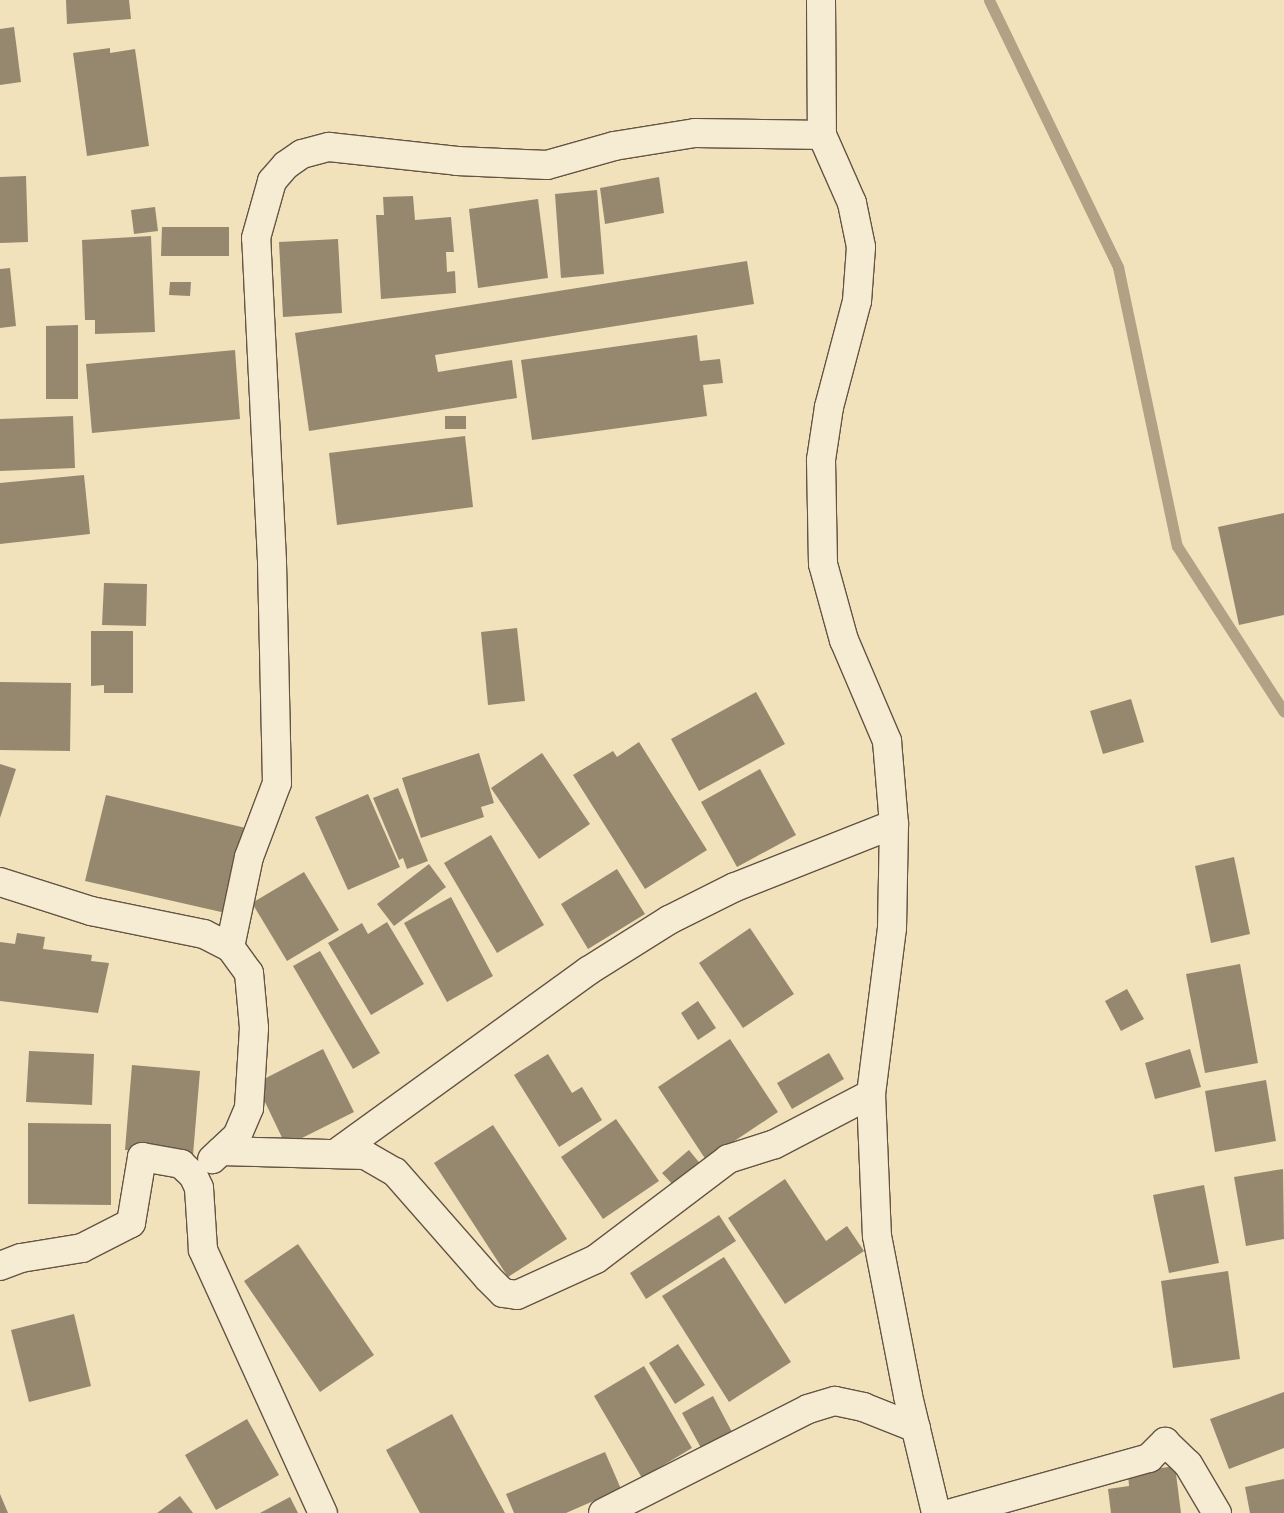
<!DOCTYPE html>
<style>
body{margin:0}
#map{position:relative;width:1284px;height:1513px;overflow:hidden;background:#f1e2bb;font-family:Alegreya,serif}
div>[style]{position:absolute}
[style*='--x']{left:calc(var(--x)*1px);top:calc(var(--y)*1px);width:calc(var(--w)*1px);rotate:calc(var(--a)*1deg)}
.stream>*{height:11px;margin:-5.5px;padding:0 5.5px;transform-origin:5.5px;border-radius:5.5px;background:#b1a185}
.building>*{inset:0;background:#96876f}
.roads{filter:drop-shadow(1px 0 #635444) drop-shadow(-1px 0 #635444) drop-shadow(0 1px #635444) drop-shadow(0 -1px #635444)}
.street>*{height:28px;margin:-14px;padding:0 14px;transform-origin:14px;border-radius:14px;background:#f6ecd3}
span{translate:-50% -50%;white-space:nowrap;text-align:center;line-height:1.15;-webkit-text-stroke:5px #f6ecd3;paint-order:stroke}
</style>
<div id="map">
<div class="stream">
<i style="--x:989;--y:0;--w:297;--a:64.2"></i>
<i style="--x:1118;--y:267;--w:285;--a:78.1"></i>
<i style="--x:1177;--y:546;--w:197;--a:57.2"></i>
</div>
<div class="building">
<i style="clip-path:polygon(66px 0,129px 0,131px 19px,67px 24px)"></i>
<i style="clip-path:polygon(14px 27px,21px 82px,0 85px,0 29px)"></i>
<i style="clip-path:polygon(110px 48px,110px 53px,135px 49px,149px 146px,87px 156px,73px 53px)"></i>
<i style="clip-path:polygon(26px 176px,28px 242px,0 243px,0 177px)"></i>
<i style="clip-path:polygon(659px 177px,664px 213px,605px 224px,600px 188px)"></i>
<i style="clip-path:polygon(597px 190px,604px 274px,561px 278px,555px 194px)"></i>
<i style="clip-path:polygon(413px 196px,415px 220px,451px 217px,454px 252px,446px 252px,447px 272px,455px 271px,456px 293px,381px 299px,376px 215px,384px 215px,383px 197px)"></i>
<i style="clip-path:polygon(538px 199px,548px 278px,478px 288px,469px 209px)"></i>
<i style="clip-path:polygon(155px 207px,158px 231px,134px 234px,131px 210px)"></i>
<i style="clip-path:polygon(162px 227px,229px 227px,229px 256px,161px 256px)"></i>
<i style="clip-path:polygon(151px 236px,155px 332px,95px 334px,95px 320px,85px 320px,82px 240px)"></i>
<i style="clip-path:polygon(338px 239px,342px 313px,283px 317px,279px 242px)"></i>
<i style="clip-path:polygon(747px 261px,754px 304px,435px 355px,438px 372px,512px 360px,517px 398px,309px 431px,295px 333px)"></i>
<i style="clip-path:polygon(10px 268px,16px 326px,0 328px,0 269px)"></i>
<i style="clip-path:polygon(170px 282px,191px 282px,190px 296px,169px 295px)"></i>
<i style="clip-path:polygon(78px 325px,78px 399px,46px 399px,46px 326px)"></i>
<i style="clip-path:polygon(697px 335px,700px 361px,720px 359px,723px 383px,703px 385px,707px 416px,532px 440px,521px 360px)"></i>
<i style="clip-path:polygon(235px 350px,240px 419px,92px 433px,86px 364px)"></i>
<i style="clip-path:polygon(73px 416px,75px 468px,0 471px,0 419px)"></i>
<i style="clip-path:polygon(445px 416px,466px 416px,466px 429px,445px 429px)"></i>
<i style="clip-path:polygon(465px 436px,473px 507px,337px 525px,329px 453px)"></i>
<i style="clip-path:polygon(84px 475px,90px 534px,0 544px,0 483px)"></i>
<i style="clip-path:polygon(1284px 513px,1284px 615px,1239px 625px,1218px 527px)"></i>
<i style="clip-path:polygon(104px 583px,147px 584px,146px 626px,102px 625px)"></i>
<i style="clip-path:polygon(517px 628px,525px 701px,488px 705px,481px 632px)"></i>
<i style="clip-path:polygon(91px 631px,133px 631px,133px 693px,104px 693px,104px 685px,91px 686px)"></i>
<i style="clip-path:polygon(0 682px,71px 683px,70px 751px,0 750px)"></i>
<i style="clip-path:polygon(756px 692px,785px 744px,699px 791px,671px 739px)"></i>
<i style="clip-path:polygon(1131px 699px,1144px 742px,1103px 754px,1090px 711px)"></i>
<i style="clip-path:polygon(639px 742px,707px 850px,645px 889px,573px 775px,613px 751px,617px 757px)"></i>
<i style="clip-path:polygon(479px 753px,494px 803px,481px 807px,484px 817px,421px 838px,402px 778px)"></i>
<i style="clip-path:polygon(542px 753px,590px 824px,539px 859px,491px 788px)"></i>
<i style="clip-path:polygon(0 764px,16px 769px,0 818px)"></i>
<i style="clip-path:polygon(760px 769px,796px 835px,737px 867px,701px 802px)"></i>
<i style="clip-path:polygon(398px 788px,428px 861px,407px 869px,403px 858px,399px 860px,373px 798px)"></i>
<i style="clip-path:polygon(368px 794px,400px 867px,348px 890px,315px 817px)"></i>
<i style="clip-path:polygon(106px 795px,250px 829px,230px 914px,85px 881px)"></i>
<i style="clip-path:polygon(491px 835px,544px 925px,497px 953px,444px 863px)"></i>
<i style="clip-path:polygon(1234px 857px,1250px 934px,1211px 943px,1195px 866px)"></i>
<i style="clip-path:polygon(429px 864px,446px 887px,394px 926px,377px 904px)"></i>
<i style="clip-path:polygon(617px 869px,645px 914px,588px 949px,561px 904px)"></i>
<i style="clip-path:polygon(304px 872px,339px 930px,287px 961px,252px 903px)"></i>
<i style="clip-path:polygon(451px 897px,493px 976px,447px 1002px,404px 923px)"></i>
<i style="clip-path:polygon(387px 922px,424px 984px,371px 1015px,328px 943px,362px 923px,368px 934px)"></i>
<i style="clip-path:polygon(750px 928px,794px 994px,743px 1028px,699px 963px)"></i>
<i style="clip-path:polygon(17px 933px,45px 937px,43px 949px,92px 955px,91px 961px,109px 963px,98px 1013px,0 1001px,0 942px,15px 944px)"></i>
<i style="clip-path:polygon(320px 951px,380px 1053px,353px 1069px,293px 966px)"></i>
<i style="clip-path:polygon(1240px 964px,1258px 1063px,1205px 1073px,1186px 974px)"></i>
<i style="clip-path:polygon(1127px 989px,1144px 1019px,1121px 1031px,1105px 1001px)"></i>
<i style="clip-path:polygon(698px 1001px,716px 1028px,698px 1040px,681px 1013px)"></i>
<i style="clip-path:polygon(730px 1039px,778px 1112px,706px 1160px,658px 1087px)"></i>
<i style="clip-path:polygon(323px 1049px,354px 1112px,286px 1146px,256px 1083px)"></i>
<i style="clip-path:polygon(1190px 1049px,1201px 1087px,1155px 1099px,1145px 1063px)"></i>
<i style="clip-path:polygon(29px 1051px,94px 1054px,92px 1105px,26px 1102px)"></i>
<i style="clip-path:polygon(829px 1053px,844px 1079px,792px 1109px,777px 1083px)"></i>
<i style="clip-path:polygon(548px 1054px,572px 1093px,582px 1087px,602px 1120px,559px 1147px,514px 1075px)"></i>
<i style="clip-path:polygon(132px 1065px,200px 1071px,193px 1155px,125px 1150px)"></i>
<i style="clip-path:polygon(1266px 1080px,1276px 1141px,1215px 1152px,1205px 1091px)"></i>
<i style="clip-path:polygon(616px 1119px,659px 1181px,603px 1219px,561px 1157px)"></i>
<i style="clip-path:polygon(28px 1123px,111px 1124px,111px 1205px,28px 1204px)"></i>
<i style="clip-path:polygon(493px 1125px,567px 1239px,508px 1277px,434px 1163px)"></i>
<i style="clip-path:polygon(689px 1150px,702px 1166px,676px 1188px,662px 1173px)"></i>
<i style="clip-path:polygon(1283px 1169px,1284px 1239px,1246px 1246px,1234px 1177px)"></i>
<i style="clip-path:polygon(785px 1179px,826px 1241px,847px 1226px,864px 1251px,785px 1304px,728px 1218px)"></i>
<i style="clip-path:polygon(1204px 1185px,1219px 1263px,1169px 1273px,1153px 1195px)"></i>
<i style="clip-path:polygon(719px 1215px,736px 1241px,646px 1299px,630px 1273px)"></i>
<i style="clip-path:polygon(298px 1244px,374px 1355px,320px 1392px,244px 1281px)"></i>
<i style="clip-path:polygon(724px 1257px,791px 1362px,729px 1402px,662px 1296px)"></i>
<i style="clip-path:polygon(1228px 1271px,1240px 1359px,1173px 1368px,1161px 1281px)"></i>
<i style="clip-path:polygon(74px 1314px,91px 1386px,29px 1402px,11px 1330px)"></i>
<i style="clip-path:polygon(678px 1344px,705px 1385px,675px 1404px,649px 1363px)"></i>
<i style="clip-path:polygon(644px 1366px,692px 1448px,642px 1478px,594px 1396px)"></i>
<i style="clip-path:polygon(1284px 1392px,1284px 1448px,1229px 1469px,1210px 1419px)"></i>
<i style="clip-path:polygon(713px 1396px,732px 1432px,701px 1448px,682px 1413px)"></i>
<i style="clip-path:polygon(452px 1414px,505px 1513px,420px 1513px,386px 1450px)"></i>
<i style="clip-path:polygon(247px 1419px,279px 1475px,216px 1510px,185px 1455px)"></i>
<i style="clip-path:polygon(605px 1452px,621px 1489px,566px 1513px,514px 1513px,506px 1494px)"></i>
<i style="clip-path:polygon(1175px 1466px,1181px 1513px,1111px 1513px,1108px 1489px,1129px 1486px,1128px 1473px)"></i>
<i style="clip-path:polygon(1284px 1479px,1284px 1513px,1250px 1513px,1245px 1487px)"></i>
<i style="clip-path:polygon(0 1494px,8px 1513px,0 1513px)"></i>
<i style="clip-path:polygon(180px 1496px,193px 1513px,157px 1513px)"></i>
<i style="clip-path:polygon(290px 1497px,298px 1513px,260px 1513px)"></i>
</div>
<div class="roads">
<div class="street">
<i style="--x:821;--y:0;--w:135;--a:89.6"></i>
<i style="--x:822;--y:135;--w:74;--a:66.2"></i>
<i style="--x:852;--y:203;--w:45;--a:78.4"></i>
<i style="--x:861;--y:247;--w:54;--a:94.2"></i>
<i style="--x:857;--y:301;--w:110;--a:104.8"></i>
<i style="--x:829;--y:407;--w:54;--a:98.6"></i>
<i style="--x:821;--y:460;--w:104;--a:88.9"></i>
<i style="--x:823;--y:564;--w:79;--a:74.6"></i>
<i style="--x:844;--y:640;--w:110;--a:66.9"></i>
<i style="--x:887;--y:741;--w:83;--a:85.2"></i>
<i style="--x:894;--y:824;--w:104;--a:91.1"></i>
<i style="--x:892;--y:928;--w:167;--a:97.2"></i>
<i style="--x:871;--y:1094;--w:142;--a:87.6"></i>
<i style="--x:877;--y:1236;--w:163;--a:79"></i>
<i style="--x:908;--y:1396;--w:120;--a:76.5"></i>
<i style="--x:0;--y:882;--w:96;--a:17.7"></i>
<i style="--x:91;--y:911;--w:115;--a:11.5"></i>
<i style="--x:204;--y:934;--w:29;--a:27"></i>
<i style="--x:230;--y:947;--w:32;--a:54"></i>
<i style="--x:249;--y:973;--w:55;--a:84.8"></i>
<i style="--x:254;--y:1028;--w:80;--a:93.6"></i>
<i style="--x:249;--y:1108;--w:30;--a:113"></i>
<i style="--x:237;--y:1136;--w:34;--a:137"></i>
<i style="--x:230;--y:947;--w:92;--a:-78.1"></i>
<i style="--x:249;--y:857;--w:79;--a:-69.3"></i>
<i style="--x:277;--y:783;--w:222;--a:-91.3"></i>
<i style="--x:272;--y:561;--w:323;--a:-92.8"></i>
<i style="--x:256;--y:238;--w:59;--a:-74.3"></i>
<i style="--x:272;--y:181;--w:21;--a:-49"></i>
<i style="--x:286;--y:165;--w:19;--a:-35"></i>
<i style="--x:302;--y:154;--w:28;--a:-15"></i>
<i style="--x:329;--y:147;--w:129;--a:6.2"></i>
<i style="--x:457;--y:161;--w:90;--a:2.5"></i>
<i style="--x:547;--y:165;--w:70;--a:-15.8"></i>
<i style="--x:614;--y:146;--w:82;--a:-9.1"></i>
<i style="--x:695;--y:133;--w:127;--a:0.9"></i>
<i style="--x:221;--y:1151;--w:144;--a:1.6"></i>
<i style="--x:365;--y:1155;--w:34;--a:30"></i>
<i style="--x:395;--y:1172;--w:141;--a:48.7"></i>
<i style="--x:488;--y:1278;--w:21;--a:45"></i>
<i style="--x:503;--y:1293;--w:14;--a:8"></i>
<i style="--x:517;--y:1295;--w:87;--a:-24.5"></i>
<i style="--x:596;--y:1259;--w:166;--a:-37.1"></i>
<i style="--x:728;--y:1159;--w:49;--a:-17.7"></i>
<i style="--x:775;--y:1144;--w:108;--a:-27.5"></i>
<i style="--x:338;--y:1152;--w:309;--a:-35.9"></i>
<i style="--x:588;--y:971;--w:96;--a:-32.2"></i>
<i style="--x:669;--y:920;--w:74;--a:-26.6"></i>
<i style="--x:735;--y:887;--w:171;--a:-21.6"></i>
<i style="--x:0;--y:1266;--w:22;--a:-21"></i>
<i style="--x:21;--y:1258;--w:62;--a:-9.3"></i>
<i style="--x:82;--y:1248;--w:55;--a:-27"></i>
<i style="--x:131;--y:1223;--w:67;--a:-80.5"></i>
<i style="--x:142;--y:1157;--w:40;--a:10"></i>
<i style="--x:181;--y:1164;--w:16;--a:43"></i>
<i style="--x:193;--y:1175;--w:14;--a:65"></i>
<i style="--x:199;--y:1188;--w:62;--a:86.3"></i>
<i style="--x:203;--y:1250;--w:289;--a:65.5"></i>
<i style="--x:603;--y:1513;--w:230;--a:-26.9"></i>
<i style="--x:808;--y:1409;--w:28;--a:-17"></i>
<i style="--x:835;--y:1401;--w:29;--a:12"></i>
<i style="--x:863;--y:1407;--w:57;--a:21.6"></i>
<i style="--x:952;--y:1513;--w:205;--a:-15.6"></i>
<i style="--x:1149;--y:1458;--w:23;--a:-45"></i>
<i style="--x:1165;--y:1442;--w:32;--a:44"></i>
<i style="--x:1188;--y:1464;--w:57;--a:59.4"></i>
</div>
</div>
</div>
